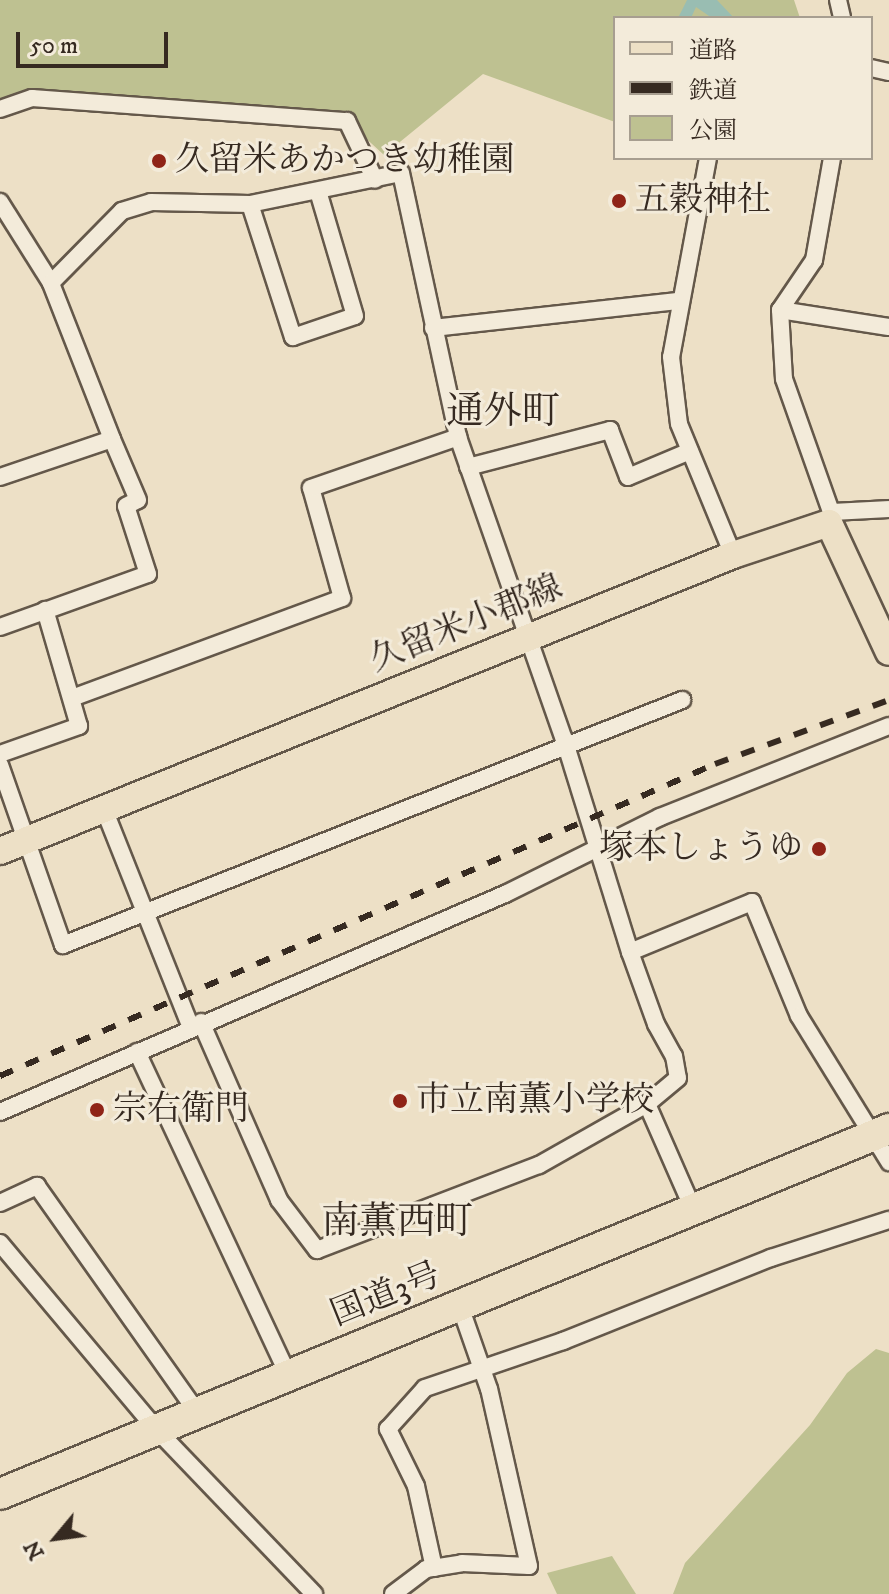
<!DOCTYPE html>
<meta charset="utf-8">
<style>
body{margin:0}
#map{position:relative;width:889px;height:1594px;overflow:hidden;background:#ede0c6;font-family:"IM FELL DW Pica","Noto Serif JP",serif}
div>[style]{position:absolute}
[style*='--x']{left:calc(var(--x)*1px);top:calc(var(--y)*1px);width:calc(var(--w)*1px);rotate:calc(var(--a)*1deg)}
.green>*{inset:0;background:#bec191}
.water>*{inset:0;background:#99bdb2}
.roads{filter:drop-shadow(2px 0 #64584a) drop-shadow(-2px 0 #64584a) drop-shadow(0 2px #64584a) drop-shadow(0 -2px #64584a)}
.street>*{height:16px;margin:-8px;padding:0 8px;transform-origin:8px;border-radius:8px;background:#f3ebda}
.primary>*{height:26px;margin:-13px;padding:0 13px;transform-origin:13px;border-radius:13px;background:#ede0c6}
.highway>*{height:30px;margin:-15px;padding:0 15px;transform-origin:15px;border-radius:15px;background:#ede0c6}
.rail>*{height:6px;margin-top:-3px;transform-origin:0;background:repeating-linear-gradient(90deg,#362a21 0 14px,transparent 0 28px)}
.dots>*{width:22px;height:22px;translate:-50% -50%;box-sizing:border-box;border:4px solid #f3ebda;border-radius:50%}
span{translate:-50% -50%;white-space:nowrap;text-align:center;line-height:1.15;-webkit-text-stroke:6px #f3ebda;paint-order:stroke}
.poi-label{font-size:34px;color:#362a21}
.left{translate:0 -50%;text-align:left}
.right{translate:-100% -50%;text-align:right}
.street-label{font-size:34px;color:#362a21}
.quarter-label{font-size:38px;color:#362a21}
.legend{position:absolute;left:613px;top:16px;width:260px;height:144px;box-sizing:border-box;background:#f3ebda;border:2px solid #a79e90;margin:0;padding:10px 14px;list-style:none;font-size:24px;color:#362a21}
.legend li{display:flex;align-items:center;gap:16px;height:40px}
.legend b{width:40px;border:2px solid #a79e90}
.north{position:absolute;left:16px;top:1498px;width:80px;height:80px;-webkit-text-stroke:6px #f3ebda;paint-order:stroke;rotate:241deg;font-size:22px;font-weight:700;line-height:32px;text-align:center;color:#362a21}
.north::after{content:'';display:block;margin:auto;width:28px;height:36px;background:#362a21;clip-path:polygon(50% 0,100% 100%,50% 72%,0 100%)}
.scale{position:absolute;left:16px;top:32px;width:152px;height:36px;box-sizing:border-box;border:4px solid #362a21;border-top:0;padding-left:10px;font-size:24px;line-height:28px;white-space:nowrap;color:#362a21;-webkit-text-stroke:6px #f3ebda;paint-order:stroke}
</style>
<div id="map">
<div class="green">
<i style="clip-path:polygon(0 0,794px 0,800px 18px,615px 18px,615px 122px,483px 74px,384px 155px,347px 121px,37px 94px,0 100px)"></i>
<i style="clip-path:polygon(876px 1349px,889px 1353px,889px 1594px,673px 1594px,685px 1563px,810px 1425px,847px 1373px)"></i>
<i style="clip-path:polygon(612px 1556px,636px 1594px,557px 1594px,547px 1573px)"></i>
</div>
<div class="water">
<i style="clip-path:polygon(687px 0,717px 0,734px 18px,712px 18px,696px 7px,691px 18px,678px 18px)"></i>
</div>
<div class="roads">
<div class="street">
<i style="--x:838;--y:0;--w:18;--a:77"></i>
<i style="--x:871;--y:68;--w:18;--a:13"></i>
<i style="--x:0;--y:109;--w:34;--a:-19"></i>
<i style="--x:32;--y:98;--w:316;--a:4.2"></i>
<i style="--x:347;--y:121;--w:65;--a:64.6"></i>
<i style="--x:708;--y:158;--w:202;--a:100.5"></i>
<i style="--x:671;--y:357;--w:67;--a:83.2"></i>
<i style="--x:679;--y:424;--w:142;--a:67.6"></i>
<i style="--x:832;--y:158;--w:104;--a:100"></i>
<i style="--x:814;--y:260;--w:60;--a:124.2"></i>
<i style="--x:780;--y:310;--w:69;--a:86.7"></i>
<i style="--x:784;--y:379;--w:141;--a:70.5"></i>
<i style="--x:831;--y:512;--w:58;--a:-3"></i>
<i style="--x:0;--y:202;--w:96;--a:57.8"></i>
<i style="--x:250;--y:204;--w:140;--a:72.1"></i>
<i style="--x:293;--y:337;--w:65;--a:-18.7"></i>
<i style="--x:355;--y:316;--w:130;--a:-106.5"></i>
<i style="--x:780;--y:310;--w:110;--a:8.9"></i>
<i style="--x:433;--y:328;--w:246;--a:-6.3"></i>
<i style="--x:468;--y:467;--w:147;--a:-14.6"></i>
<i style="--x:610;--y:430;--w:50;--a:69"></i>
<i style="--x:628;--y:477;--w:67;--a:-22.8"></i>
<i style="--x:0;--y:477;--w:118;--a:-18.7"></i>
<i style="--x:112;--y:439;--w:168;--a:-111.4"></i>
<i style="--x:51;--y:283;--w:101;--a:-45.4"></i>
<i style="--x:122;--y:211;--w:30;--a:-17"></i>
<i style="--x:151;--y:202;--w:99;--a:1.2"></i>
<i style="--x:250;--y:204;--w:154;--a:-11.6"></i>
<i style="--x:401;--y:173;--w:270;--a:77.8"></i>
<i style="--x:458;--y:437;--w:320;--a:70.7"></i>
<i style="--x:564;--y:739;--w:223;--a:72.8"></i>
<i style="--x:630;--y:952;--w:77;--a:70.1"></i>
<i style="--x:656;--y:1024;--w:37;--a:61"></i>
<i style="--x:674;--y:1056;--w:22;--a:80"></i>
<i style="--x:678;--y:1078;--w:40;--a:140"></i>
<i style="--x:647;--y:1104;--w:117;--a:66.3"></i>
<i style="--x:0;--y:627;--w:157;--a:-19.7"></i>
<i style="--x:148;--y:574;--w:71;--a:-107.9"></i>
<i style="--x:126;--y:506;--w:13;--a:-27"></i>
<i style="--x:138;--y:500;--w:66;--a:-113.1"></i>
<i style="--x:72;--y:698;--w:288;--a:-20.3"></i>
<i style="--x:342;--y:598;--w:114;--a:-105.7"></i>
<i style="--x:311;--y:488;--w:156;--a:-19.1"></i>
<i style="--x:0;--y:754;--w:84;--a:-19.5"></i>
<i style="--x:79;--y:726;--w:121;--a:-106.3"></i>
<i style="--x:0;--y:765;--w:191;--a:70.7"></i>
<i style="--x:63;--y:945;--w:666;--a:-21.59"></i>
<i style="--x:104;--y:809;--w:236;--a:68.3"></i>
<i style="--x:630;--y:952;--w:132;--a:-22.3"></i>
<i style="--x:752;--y:902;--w:123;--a:67.6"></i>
<i style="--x:799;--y:1016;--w:172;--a:58.3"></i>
<i style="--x:201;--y:1022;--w:194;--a:66.3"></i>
<i style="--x:279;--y:1200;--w:63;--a:52.8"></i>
<i style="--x:317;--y:1250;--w:238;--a:-21"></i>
<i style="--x:539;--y:1165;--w:124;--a:-29.5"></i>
<i style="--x:137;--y:1052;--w:357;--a:64.9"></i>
<i style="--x:0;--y:1112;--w:550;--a:-23.35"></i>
<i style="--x:505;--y:894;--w:173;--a:-26.4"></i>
<i style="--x:660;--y:817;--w:246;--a:-21.7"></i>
<i style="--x:0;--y:1203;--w:41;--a:-24.7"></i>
<i style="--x:37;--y:1186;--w:277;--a:54.7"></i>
<i style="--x:0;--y:1243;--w:241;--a:50"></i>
<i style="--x:155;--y:1428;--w:230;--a:46.2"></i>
<i style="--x:434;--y:1568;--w:84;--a:-102.4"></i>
<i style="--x:416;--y:1486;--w:64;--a:-116.2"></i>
<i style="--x:388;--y:1429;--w:55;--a:-47.9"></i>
<i style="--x:425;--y:1388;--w:146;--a:-18.8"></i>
<i style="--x:563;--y:1341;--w:224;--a:-21.8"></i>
<i style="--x:771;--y:1258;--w:124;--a:-17.9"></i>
<i style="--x:393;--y:1594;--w:41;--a:-37.1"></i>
<i style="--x:426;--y:1569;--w:36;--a:-9"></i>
<i style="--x:462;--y:1563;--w:67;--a:2.6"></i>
<i style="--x:529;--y:1566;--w:181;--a:-102.7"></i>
<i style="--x:489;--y:1389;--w:88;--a:-109.3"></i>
</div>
<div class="primary">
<i style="--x:0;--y:851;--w:791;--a:-21.99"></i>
<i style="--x:733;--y:555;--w:101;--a:-18.4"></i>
<i style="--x:829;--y:523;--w:142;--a:65.1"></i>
</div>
<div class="highway">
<i style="--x:0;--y:1494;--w:961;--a:-22.32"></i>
</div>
</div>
<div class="rail">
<i style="--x:0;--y:1076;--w:780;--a:-23.57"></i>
<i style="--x:715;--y:764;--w:185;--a:-20.2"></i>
</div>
<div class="dots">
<i style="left:159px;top:161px;background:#8f2418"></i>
<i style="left:619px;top:201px;background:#8f2418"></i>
<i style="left:819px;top:849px;background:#8f2418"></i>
<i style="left:400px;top:1101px;background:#8f2418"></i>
<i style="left:97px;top:1110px;background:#8f2418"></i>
</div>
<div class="poi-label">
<span class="left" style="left:175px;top:161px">久留米あかつき幼稚園</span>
<span class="left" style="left:635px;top:201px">五穀神社</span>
<span class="right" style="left:803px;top:849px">塚本しょうゆ</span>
<span class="left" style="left:416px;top:1101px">市立南薫小学校</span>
<span class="left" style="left:113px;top:1110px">宗右衛門</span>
</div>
<div class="street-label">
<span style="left:466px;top:624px;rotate:-22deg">久留米小郡線</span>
<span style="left:386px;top:1295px;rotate:-22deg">国道3号</span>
</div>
<div class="quarter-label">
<span style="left:503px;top:413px">通外町</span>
<span style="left:397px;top:1223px">南薫西町</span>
</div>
<ul class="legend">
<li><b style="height:10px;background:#ede0c6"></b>道路</li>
<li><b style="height:10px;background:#362a21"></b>鉄道</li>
<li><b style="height:22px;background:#bec191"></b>公園</li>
</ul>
<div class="north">N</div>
<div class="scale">50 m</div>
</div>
